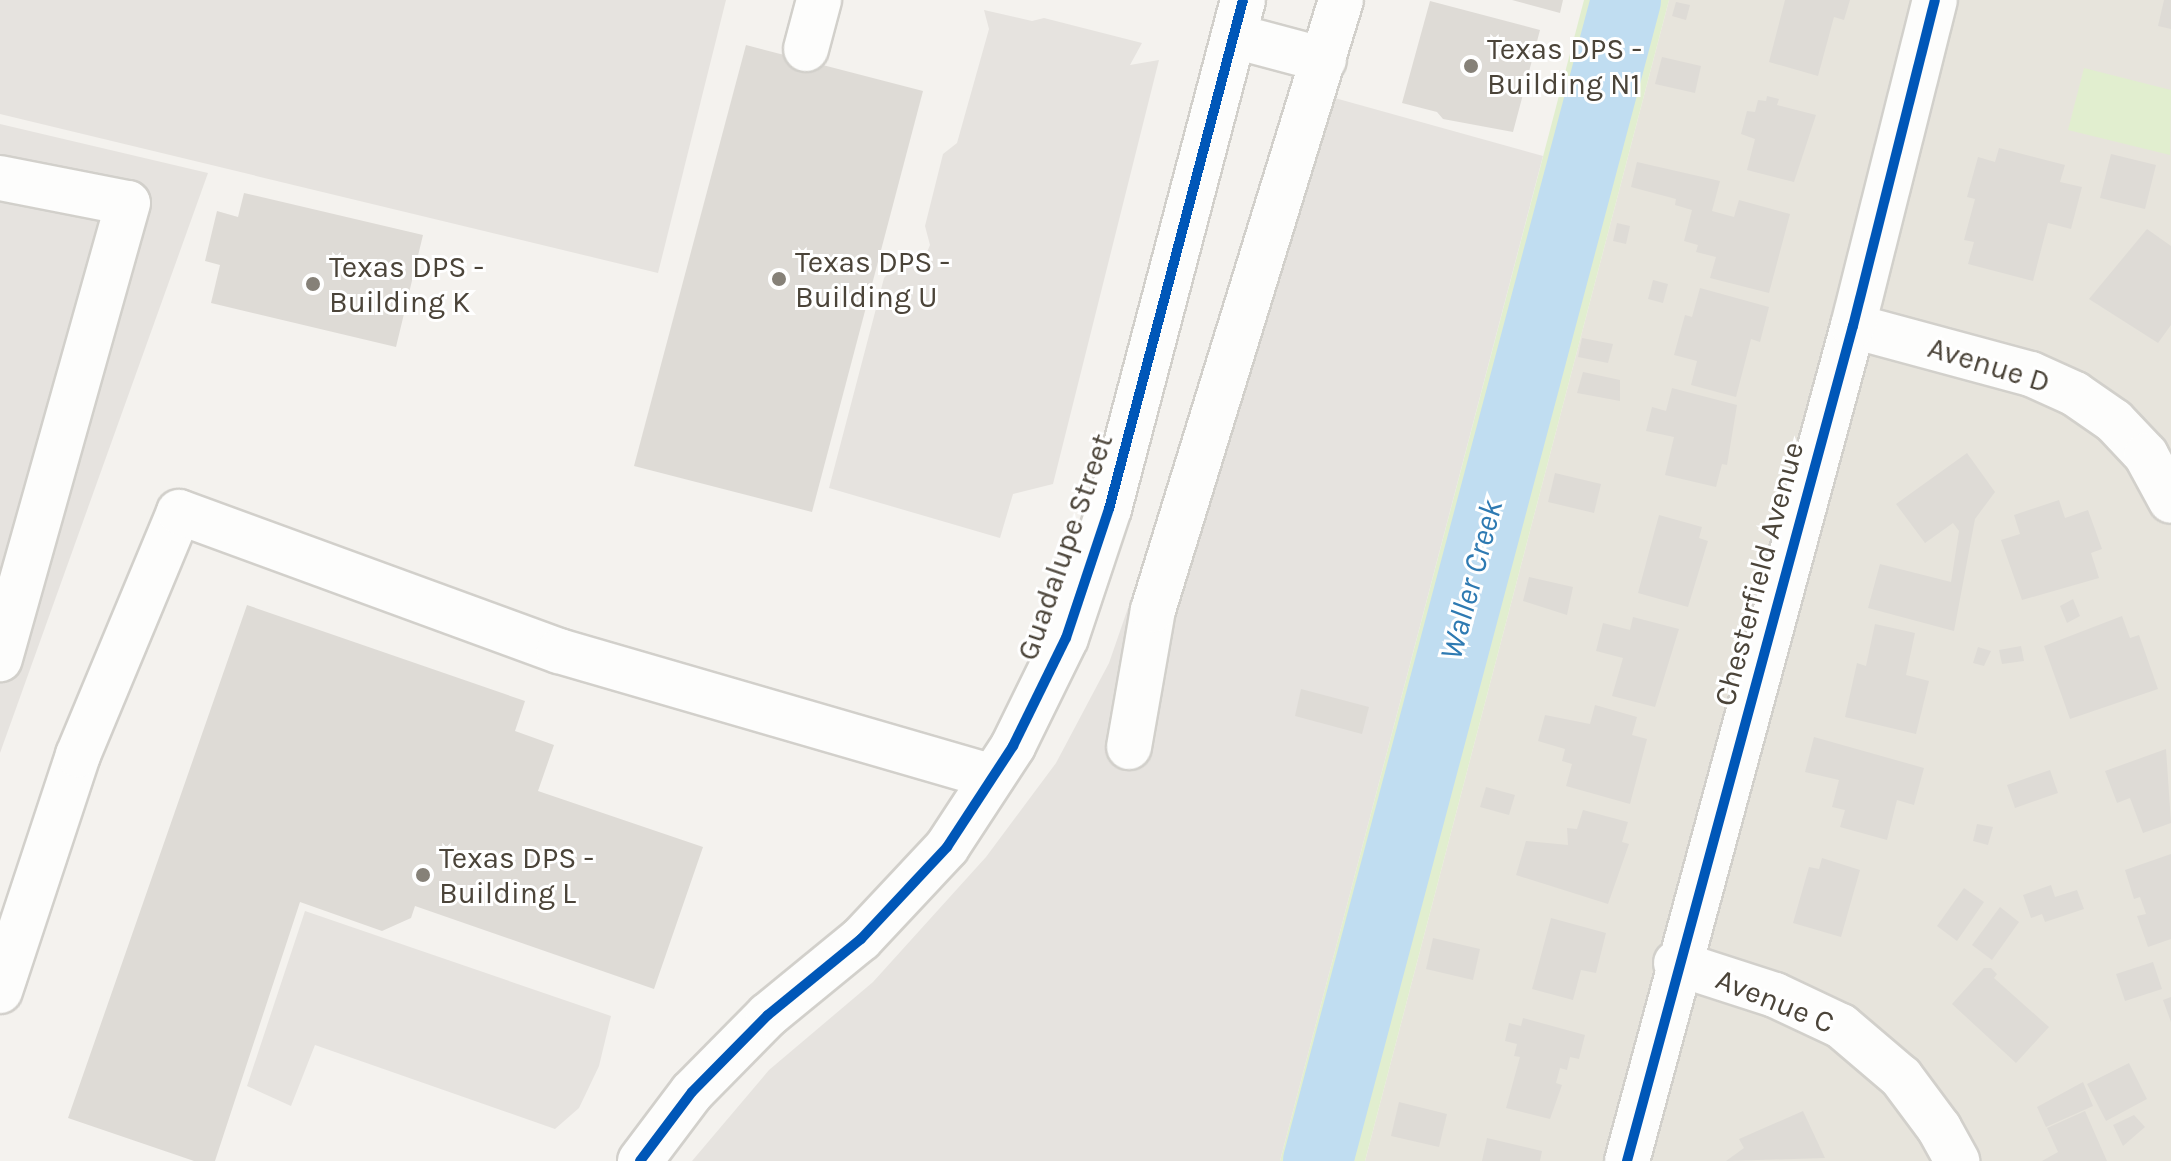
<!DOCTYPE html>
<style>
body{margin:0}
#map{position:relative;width:2171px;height:1161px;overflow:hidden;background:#f4f2ee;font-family:Karla,sans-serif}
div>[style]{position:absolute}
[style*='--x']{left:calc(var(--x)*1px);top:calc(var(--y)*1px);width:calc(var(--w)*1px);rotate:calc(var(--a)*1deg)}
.residential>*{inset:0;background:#e7e4dc}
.green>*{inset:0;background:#e1eecf}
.parking>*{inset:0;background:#e6e3df}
.river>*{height:70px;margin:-35px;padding:0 35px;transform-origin:35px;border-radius:35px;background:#c0ddf1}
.building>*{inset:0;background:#dedbd6}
.roads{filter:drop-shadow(2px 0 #d2d0cb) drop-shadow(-2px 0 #d2d0cb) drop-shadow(0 2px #d2d0cb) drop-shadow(0 -2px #d2d0cb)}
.minor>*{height:44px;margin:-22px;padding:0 22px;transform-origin:22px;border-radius:22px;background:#fdfdfc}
.cycleway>*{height:10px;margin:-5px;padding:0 5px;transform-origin:5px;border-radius:5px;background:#0057b8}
.dots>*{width:22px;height:22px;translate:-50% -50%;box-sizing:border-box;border:4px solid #fff;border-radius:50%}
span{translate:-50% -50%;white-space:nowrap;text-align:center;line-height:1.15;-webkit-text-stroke:6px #fff;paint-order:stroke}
.poi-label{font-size:30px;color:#4b4439}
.left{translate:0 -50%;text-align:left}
.street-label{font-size:30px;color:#4b4439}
.water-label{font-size:32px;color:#2e7ab2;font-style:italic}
</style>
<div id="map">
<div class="residential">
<i style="clip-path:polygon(1669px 0,2171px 0,2171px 1161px,1365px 1161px)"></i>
</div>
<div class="green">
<i style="clip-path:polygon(1584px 0,1669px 0,1365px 1161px,1280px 1161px)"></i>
<i style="clip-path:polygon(2084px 68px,2171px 90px,2170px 155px,2068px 130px)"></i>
</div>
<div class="parking">
<i style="clip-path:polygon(0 0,726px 0,658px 273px,0 114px)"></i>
<i style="clip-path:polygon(984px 10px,1032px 21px,1044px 18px,1142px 43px,1130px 65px,1159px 60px,1053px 484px,1013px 494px,1000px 538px,829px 488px,884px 278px,892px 269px,925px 257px,930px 245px,925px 226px,943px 154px,957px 143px,989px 29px)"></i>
<i style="clip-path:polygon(1324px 95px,1543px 156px,1280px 1161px,692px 1161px,769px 1070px,873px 982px,986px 857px,1056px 763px,1109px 663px,1128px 608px,1163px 617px)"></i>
<i style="clip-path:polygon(0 124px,208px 173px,0 753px)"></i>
<i style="clip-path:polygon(305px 911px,611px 1016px,599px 1066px,579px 1108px,555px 1129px,315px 1045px,291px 1106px,247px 1086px)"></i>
</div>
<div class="river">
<i style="--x:1318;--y:1161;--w:1201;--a:-75.14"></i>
</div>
<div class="building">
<i style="clip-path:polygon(1512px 0,1563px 0,1560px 13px)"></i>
<i style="clip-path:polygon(1785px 0,1850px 0,1844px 20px,1834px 17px,1818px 76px,1769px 62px)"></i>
<i style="clip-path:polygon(2164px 0,2171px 0,2171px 29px,2158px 26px)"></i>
<i style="clip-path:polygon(1430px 1px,1540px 30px,1513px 132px,1443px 119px,1437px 112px,1402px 103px)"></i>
<i style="clip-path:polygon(1676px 2px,1690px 5px,1686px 20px,1672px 16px)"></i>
<i style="clip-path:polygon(746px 45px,923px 91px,812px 512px,634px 466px)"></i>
<i style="clip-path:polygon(1662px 57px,1701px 66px,1695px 93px,1655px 84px)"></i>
<i style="clip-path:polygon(1767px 96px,1779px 99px,1777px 105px,1816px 115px,1794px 182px,1747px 170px,1755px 139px,1741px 134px,1747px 111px,1755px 112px,1758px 100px,1766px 101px)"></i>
<i style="clip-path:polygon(1999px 148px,2065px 165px,2060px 182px,2082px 187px,2071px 229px,2048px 223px,2033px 281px,1968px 264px,1974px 242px,1964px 240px,1975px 199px,1967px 197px,1978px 157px,1995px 162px)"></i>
<i style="clip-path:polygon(2111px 154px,2156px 165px,2145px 209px,2100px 198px)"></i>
<i style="clip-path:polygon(1637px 162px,1720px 181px,1712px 211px,1734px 217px,1739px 200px,1790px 214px,1769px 293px,1710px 278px,1716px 257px,1696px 252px,1698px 245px,1684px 241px,1692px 210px,1675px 205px,1676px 199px,1631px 187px)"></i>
<i style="clip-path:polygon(244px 193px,423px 235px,396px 347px,211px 303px,220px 265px,205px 261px,217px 211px,238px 217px)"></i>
<i style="clip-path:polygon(1617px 223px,1630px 226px,1626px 244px,1613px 241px)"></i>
<i style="clip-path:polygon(2147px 229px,2171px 246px,2171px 325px,2158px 343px,2089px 299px)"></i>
<i style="clip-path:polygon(1653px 280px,1668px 284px,1663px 303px,1648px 299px)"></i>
<i style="clip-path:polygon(1700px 288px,1769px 307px,1760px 342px,1751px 339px,1736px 397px,1691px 385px,1697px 361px,1674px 355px,1685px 315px,1692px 317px)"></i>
<i style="clip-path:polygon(1582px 338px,1613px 344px,1608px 363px,1578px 357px)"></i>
<i style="clip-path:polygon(1583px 372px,1620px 380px,1620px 401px,1577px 393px)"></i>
<i style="clip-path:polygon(1672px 388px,1737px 405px,1727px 465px,1722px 464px,1716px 487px,1665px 475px,1674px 437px,1646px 431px,1652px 407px,1666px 411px)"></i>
<i style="clip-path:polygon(1967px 453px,1995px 492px,1975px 519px,1954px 631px,1868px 608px,1880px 564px,1951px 582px,1959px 531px,1953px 523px,1925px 543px,1896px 504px)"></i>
<i style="clip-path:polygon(1555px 473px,1601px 484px,1594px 513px,1548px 502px)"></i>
<i style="clip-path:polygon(2059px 500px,2065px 518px,2088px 510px,2102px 549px,2091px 553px,2099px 578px,2022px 600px,2001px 540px,2020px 534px,2014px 515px)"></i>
<i style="clip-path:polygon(1659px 515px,1702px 527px,1699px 538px,1708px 541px,1688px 607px,1638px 593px)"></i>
<i style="clip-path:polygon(1529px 577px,1573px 587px,1567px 615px,1523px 601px)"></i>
<i style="clip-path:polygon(2073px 599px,2080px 616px,2067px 623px,2060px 606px)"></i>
<i style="clip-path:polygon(247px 605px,525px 701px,515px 731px,554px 745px,538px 791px,703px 847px,654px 989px,415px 906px,411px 918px,382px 931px,300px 902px,215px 1161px,194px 1161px,68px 1118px)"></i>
<i style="clip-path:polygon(2122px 616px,2130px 638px,2139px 635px,2158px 689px,2070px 719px,2044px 646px)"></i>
<i style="clip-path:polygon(1633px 617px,1679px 629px,1655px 707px,1612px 696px,1623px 658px,1596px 651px,1603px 623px,1630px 630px)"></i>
<i style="clip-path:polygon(1875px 624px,1915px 633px,1906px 675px,1929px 681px,1916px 734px,1845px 717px,1857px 663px,1866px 666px)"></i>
<i style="clip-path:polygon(2021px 646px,2024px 661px,2002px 664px,1999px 650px)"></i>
<i style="clip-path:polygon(1978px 647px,1991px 651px,1984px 666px,1973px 663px)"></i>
<i style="clip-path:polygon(1301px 689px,1369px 707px,1362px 734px,1295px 716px)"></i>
<i style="clip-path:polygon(1595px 705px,1637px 717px,1632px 735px,1647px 739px,1630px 804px,1566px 786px,1572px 764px,1562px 761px,1565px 749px,1538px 741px,1545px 715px,1590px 724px)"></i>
<i style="clip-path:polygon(1814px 737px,1924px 768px,1914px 805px,1897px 800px,1887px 840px,1840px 827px,1845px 810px,1832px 807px,1839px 780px,1805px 772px)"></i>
<i style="clip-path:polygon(2166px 749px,2171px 823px,2143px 833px,2130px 798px,2117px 803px,2105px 771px)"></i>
<i style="clip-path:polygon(2050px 770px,2058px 793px,2015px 808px,2007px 785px)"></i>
<i style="clip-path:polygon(1486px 787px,1515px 795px,1509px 815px,1480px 807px)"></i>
<i style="clip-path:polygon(1583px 810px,1628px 822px,1622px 842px,1629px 844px,1608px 904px,1516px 875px,1526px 841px,1568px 845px,1567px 828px,1577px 829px)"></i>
<i style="clip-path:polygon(1977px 824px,1993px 827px,1988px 845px,1973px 841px)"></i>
<i style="clip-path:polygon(2171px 854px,2171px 939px,2148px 947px,2137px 916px,2146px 914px,2140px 897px,2134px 899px,2125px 870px)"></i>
<i style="clip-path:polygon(1822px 858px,1860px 870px,1841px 937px,1793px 923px,1809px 867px,1819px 869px)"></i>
<i style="clip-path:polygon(2051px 885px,2055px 897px,2077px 890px,2084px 909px,2045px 922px,2042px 914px,2031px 918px,2023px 895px)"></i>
<i style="clip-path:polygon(1964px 888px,1984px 902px,1957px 941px,1937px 926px)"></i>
<i style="clip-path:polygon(2000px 907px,2019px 922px,1992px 960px,1972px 945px)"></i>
<i style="clip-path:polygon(1551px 918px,1606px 933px,1596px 973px,1581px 970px,1573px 1000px,1532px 989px)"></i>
<i style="clip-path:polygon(1433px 938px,1480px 949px,1473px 980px,1426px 969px)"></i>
<i style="clip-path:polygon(2153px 962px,2162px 989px,2125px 1001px,2116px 974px)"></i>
<i style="clip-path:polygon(1984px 968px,1991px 968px,1997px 974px,1994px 978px,2049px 1027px,2016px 1063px,1952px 1004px)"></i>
<i style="clip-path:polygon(2171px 997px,2171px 1022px,2163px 1000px)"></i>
<i style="clip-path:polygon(1523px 1018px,1585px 1035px,1579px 1059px,1570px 1057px,1567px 1070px,1560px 1068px,1556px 1083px,1562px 1085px,1550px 1119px,1506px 1108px,1520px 1057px,1514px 1056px,1517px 1044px,1505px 1041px,1509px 1023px,1521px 1026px)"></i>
<i style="clip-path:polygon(2129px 1063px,2147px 1099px,2106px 1121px,2087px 1084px)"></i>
<i style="clip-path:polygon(2083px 1082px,2093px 1106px,2046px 1127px,2037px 1107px)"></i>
<i style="clip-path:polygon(1399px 1102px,1447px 1114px,1439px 1147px,1391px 1136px)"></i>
<i style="clip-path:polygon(1803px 1111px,1825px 1158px,1726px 1161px,1744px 1148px,1739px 1139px)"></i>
<i style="clip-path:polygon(2085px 1111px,2107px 1161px,2042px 1161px,2058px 1152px,2047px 1128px)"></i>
<i style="clip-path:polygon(2134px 1115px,2145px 1127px,2123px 1146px,2113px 1125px)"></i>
<i style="clip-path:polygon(1487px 1138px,1542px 1151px,1540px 1161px,1482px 1161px)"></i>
</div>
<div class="roads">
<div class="minor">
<i style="--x:1234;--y:36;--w:93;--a:14.9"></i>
<i style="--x:806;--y:49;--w:51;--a:-75.1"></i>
<i style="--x:0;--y:178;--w:130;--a:11.1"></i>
<i style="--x:128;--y:203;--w:474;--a:105.7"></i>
<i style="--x:1853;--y:326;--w:184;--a:15.1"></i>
<i style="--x:2031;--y:374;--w:48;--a:24.4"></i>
<i style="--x:2075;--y:394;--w:47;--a:34.7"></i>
<i style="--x:2114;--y:421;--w:47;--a:46.7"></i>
<i style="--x:2146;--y:455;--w:52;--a:61.5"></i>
<i style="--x:1129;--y:747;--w:139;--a:-80.1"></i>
<i style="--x:1153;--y:610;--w:638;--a:-72.87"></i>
<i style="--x:1676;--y:963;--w:104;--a:17.9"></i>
<i style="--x:1775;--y:995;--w:73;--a:25.2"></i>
<i style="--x:1841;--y:1026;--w:79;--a:40.4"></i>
<i style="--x:1901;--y:1077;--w:64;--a:53.3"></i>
<i style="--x:1939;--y:1128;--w:38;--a:61"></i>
<i style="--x:0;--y:991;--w:249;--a:-71.7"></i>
<i style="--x:78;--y:755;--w:263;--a:-67.4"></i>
<i style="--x:179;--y:512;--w:405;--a:20.1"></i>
<i style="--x:559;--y:651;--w:451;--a:16.2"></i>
<i style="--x:640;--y:1161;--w:86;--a:-53"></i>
<i style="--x:692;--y:1092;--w:108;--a:-45.4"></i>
<i style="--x:768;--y:1015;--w:120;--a:-39.3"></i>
<i style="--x:861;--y:939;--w:126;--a:-46.9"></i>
<i style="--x:947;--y:847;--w:121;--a:-56.8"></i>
<i style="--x:1013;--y:746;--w:120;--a:-63.9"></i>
<i style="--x:1066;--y:638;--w:136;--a:-71.6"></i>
<i style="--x:1109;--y:509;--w:526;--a:-75.25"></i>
<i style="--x:1627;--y:1161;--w:865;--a:-74.86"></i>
<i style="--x:1853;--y:326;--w:336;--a:-75.9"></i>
</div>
</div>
<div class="cycleway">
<i style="--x:640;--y:1161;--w:86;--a:-53"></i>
<i style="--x:692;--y:1092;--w:108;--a:-45.4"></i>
<i style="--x:768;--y:1015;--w:120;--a:-39.3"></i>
<i style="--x:861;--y:939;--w:126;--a:-46.9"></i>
<i style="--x:947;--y:847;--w:121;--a:-56.8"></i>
<i style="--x:1013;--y:746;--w:120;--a:-63.9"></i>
<i style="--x:1066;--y:638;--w:136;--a:-71.6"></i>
<i style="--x:1109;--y:509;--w:526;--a:-75.25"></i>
<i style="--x:1627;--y:1161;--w:865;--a:-74.86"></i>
<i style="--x:1853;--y:326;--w:336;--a:-75.9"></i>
</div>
<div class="dots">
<i style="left:1471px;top:66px;background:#868178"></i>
<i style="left:779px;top:279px;background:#868178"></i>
<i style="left:313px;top:284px;background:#868178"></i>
<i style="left:423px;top:875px;background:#868178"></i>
</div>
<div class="poi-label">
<span class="left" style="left:1487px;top:66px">Texas DPS -<br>Building N1</span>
<span class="left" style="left:795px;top:279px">Texas DPS -<br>Building U</span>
<span class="left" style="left:329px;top:284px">Texas DPS -<br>Building K</span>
<span class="left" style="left:439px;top:875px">Texas DPS -<br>Building L</span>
</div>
<div class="street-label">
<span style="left:1989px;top:365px;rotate:17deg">Avenue D</span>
<span style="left:1065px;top:547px;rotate:-71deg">Guadalupe Street</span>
<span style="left:1759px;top:574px;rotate:-75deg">Chesterfield Avenue</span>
<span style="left:1775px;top:1001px;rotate:22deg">Avenue C</span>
</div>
<div class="water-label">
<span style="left:1472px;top:580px;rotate:-75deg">Waller Creek</span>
</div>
</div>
